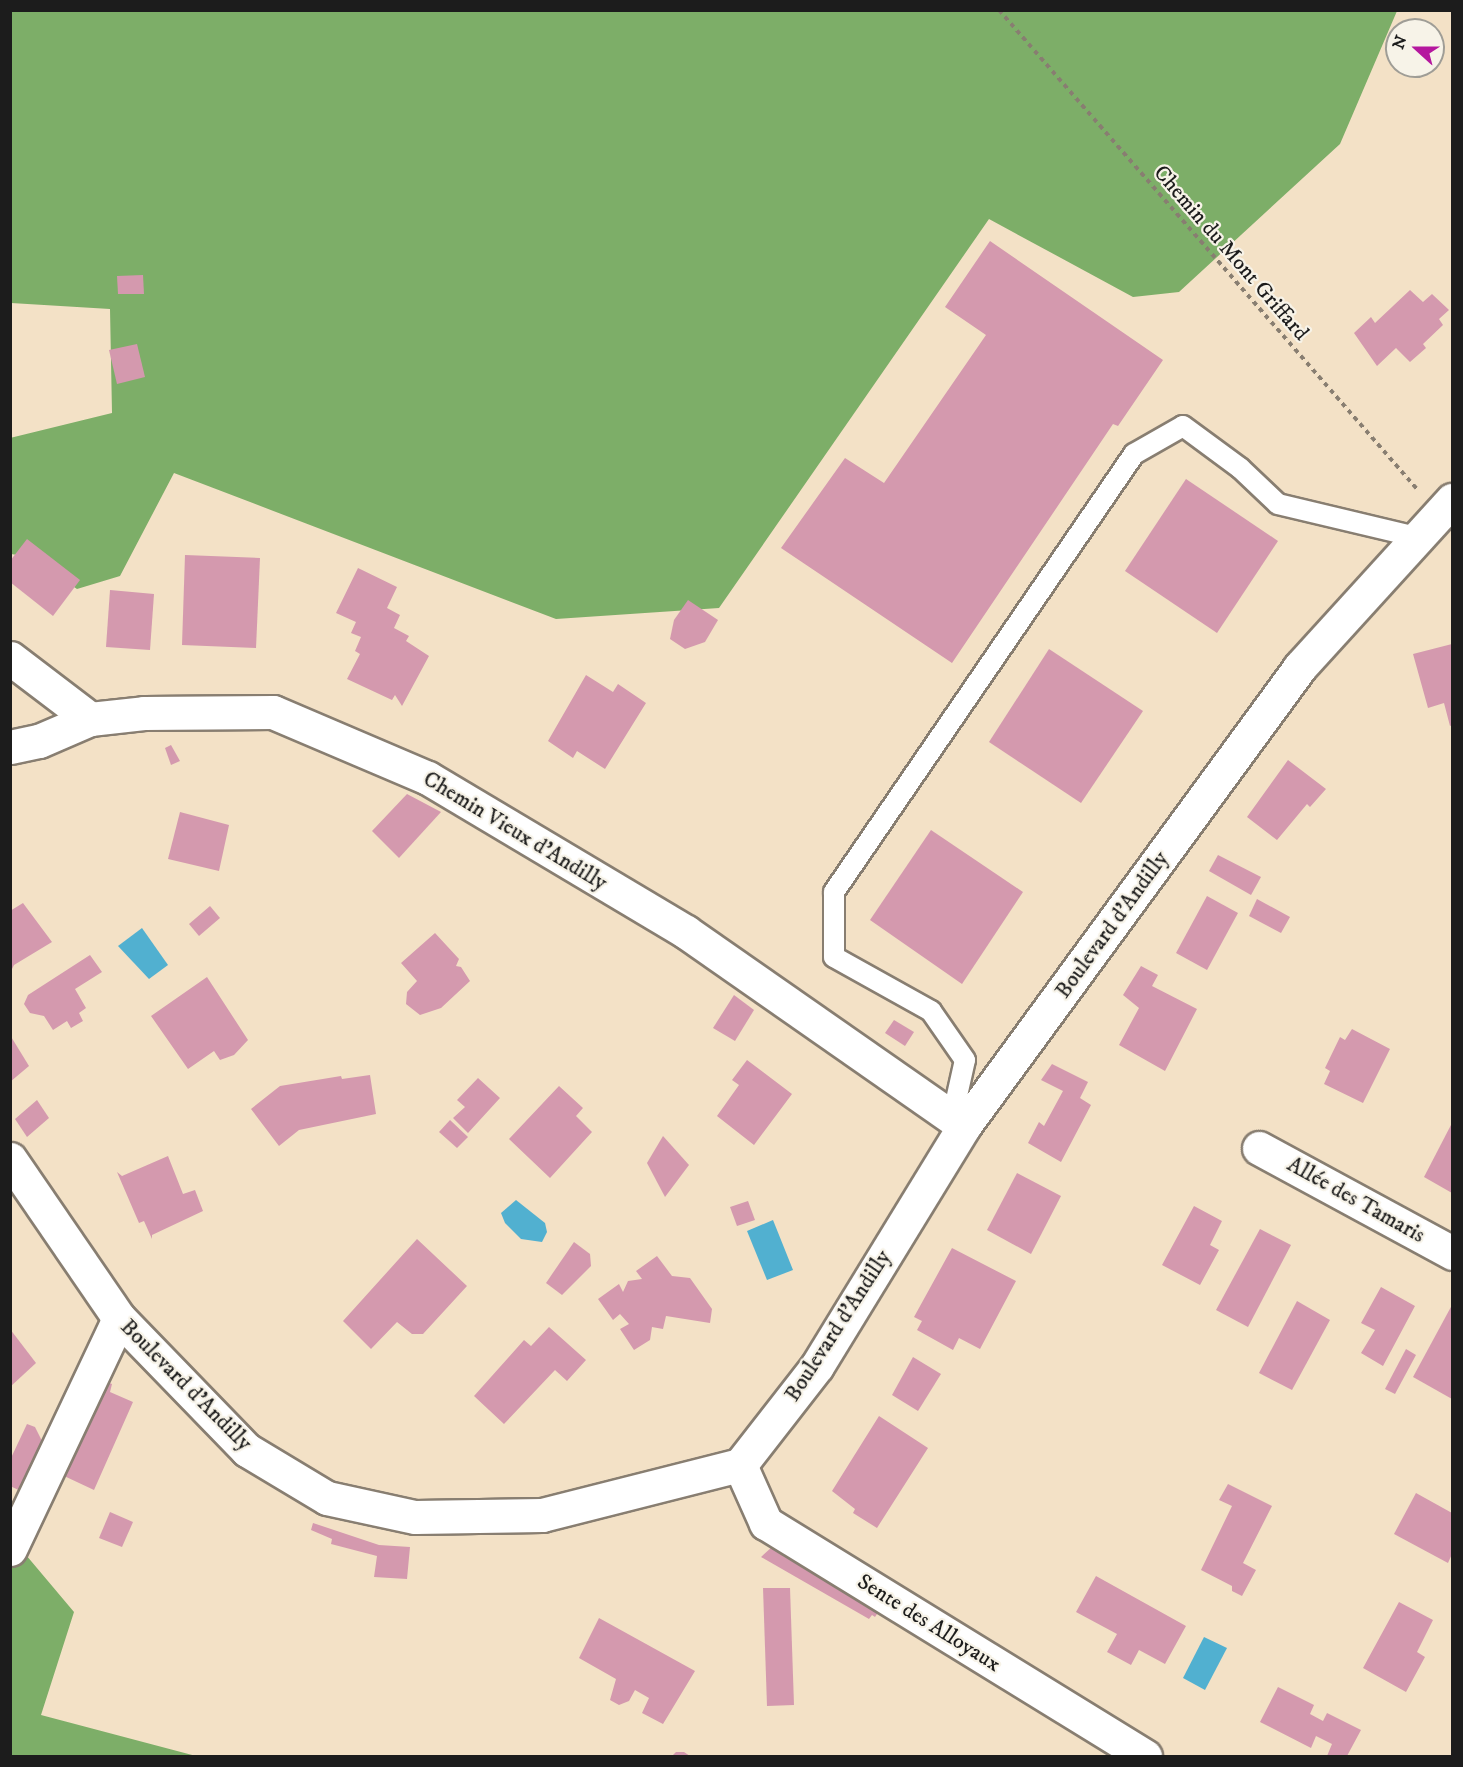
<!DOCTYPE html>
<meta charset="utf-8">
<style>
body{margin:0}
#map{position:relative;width:1463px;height:1767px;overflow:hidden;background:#f3e1c6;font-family:"IM FELL DW Pica",serif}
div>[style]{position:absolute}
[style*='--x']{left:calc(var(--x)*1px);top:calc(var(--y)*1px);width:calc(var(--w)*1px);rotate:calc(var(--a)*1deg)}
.forest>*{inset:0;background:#7dae68}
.water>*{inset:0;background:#51b0d0}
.building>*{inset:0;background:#d499ae}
.path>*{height:4px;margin-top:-2px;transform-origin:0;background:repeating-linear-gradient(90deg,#887e71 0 4.5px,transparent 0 9px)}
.roads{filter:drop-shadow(2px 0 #887e71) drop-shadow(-2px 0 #887e71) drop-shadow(0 2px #887e71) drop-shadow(0 -2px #887e71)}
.lane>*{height:20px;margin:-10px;padding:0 10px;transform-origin:10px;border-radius:10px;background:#fff}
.street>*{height:33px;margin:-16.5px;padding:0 16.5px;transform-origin:16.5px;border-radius:16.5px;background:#fff}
span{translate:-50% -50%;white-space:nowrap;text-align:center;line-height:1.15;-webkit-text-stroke:4.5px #f7f3e8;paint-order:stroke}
.street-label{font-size:22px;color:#1c1c1c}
.frame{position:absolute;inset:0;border:12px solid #1c1c1c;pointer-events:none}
.north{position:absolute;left:1385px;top:18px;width:60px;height:60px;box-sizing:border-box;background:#f7f3e8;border:2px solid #9f9d96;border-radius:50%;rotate:291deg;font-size:16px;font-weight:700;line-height:24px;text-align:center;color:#1c1c1c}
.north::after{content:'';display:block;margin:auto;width:21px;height:27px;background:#b5179e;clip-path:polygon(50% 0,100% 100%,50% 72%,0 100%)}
</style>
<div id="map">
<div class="forest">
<i style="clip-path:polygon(11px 11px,1397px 11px,1340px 144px,1179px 292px,1133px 297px,989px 219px,719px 608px,556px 619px,174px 473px,120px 576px,77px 589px,30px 557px,11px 554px,10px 438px,112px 413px,110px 309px,11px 303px)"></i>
<i style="clip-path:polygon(10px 1536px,74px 1612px,41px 1715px,196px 1756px,11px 1756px)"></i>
</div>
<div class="water">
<i style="clip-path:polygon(142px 928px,168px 965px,149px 979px,118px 946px)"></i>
<i style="clip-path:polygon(516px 1200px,545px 1223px,547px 1232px,542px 1242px,521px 1239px,505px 1223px,501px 1213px)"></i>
<i style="clip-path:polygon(773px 1220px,793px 1270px,767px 1280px,747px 1231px)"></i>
<i style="clip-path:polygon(1204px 1637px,1227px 1648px,1205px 1690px,1183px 1678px)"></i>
</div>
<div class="building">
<i style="clip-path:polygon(990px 241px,1163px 360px,1118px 426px,1113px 424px,952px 663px,781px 548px,845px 458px,884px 483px,986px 335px,945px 307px)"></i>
<i style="clip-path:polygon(143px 275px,144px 294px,118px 294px,117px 276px)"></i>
<i style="clip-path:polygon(1410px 290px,1423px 302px,1432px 294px,1449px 310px,1439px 319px,1443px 325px,1423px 344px,1426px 348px,1410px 362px,1396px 348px,1377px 366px,1354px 333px,1371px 317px,1375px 323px)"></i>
<i style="clip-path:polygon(137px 344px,145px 377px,117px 384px,109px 350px)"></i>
<i style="clip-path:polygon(1186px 479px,1278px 541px,1217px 633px,1125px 571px)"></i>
<i style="clip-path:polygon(27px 539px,80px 580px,53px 616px,10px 582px,10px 561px)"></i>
<i style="clip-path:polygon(185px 555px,260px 558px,256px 648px,182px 645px)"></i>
<i style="clip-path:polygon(358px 568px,397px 587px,387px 608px,400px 615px,394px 628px,409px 636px,406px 641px,429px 656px,402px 706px,395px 695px,392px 700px,347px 679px,360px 654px,355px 651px,361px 637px,351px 633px,356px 622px,336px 613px)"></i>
<i style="clip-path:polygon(110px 590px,154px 594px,150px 650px,106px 647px)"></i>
<i style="clip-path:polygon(688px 600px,718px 620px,705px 642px,685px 649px,670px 639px,674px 620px)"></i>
<i style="clip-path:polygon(1452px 644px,1452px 725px,1450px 726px,1444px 703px,1428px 708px,1413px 654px)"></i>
<i style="clip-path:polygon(1049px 649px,1143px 711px,1081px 803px,989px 742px)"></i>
<i style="clip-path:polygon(586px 675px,613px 692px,618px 684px,646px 703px,605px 769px,577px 751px,573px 758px,548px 741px)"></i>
<i style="clip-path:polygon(171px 745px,180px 761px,171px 765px,165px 748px)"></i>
<i style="clip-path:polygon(1288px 760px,1326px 789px,1310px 807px,1307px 804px,1277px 840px,1247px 817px)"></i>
<i style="clip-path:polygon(407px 794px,441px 812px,399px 858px,372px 831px)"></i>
<i style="clip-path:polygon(180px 812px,229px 825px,219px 871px,168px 859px)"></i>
<i style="clip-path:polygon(931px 830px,1023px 892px,962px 984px,870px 920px)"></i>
<i style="clip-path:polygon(1218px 855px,1261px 877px,1251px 895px,1209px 871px)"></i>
<i style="clip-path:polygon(1207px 896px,1238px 913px,1207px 970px,1176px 953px)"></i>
<i style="clip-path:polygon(1257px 899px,1290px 917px,1281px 933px,1249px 916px)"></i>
<i style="clip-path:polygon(23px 903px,52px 942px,14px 965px,10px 973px,10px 911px)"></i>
<i style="clip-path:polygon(210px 906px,220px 918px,199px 936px,189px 924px)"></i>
<i style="clip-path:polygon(435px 933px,459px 959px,456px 966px,461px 967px,470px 981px,441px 1008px,420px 1015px,406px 1004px,407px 992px,417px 981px,401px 963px)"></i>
<i style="clip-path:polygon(90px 955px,102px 972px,75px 989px,86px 1008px,79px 1013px,83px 1021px,71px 1028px,67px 1021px,53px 1030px,44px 1016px,30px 1013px,24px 1004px,28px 995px)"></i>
<i style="clip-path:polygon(1141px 966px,1158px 975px,1152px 986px,1197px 1009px,1165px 1071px,1119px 1045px,1139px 1008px,1123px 995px)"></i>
<i style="clip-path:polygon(207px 977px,248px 1040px,234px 1055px,220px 1060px,214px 1051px,188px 1069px,151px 1016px)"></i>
<i style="clip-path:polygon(734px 995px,754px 1010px,735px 1041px,713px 1028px)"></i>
<i style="clip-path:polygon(894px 1020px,914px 1032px,905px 1046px,885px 1033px)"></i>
<i style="clip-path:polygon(1352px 1029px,1390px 1049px,1363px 1103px,1324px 1084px,1330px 1071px,1325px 1068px,1340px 1037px,1345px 1040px)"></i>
<i style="clip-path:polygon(10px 1035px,29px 1066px,10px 1082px)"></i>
<i style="clip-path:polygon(747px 1060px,792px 1094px,754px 1145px,717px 1116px,739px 1085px,732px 1080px)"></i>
<i style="clip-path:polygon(1052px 1064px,1088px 1082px,1080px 1098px,1091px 1105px,1061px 1162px,1028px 1143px,1039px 1122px,1044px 1126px,1063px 1091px,1041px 1080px)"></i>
<i style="clip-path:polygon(370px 1075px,376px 1114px,299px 1130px,279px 1146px,251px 1109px,280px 1086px,341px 1076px,342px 1079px)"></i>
<i style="clip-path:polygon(478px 1078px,500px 1098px,468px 1133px,453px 1118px,465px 1107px,457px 1100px)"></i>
<i style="clip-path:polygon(559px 1086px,583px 1108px,576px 1116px,592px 1132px,550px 1178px,509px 1139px)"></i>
<i style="clip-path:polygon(37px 1100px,49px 1118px,27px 1137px,15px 1119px)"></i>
<i style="clip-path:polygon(450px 1120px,468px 1137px,457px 1148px,439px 1132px)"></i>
<i style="clip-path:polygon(1452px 1123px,1452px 1193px,1424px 1177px)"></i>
<i style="clip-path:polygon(663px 1136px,689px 1165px,665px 1197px,647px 1163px)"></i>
<i style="clip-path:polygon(168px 1156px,183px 1194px,195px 1190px,203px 1211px,152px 1235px,152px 1239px,144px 1221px,139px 1223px,117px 1172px,122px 1176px)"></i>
<i style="clip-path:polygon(1017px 1173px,1061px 1196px,1031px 1254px,987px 1230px)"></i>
<i style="clip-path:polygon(748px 1201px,755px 1220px,737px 1226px,730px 1207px)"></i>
<i style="clip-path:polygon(1194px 1206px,1222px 1221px,1210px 1245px,1219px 1250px,1200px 1285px,1162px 1265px)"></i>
<i style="clip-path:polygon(1260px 1229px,1291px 1245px,1248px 1327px,1216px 1310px)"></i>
<i style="clip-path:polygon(417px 1239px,467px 1286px,423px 1334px,412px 1334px,397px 1322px,371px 1349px,343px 1321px)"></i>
<i style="clip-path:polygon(574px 1242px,590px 1254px,591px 1266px,562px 1295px,546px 1283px)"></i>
<i style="clip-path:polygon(952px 1248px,1016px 1281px,980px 1349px,959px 1338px,953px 1350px,917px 1330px,922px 1321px,914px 1317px)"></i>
<i style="clip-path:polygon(657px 1256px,672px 1276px,690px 1278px,712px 1309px,710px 1323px,666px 1316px,663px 1329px,652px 1327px,650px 1340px,634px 1350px,620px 1329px,629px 1324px,620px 1314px,613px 1320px,598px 1299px,619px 1284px,623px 1292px,628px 1281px,642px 1279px,636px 1271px)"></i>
<i style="clip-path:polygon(1381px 1287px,1415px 1306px,1383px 1366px,1361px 1353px,1375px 1330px,1361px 1323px)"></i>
<i style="clip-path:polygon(1297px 1301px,1330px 1320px,1292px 1390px,1259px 1373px)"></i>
<i style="clip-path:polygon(1452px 1305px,1452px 1399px,1413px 1377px)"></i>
<i style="clip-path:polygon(549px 1327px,586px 1360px,567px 1381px,555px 1370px,504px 1424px,474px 1396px,524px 1340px,531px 1346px)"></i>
<i style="clip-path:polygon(10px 1329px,36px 1363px,10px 1387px)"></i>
<i style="clip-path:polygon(1406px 1349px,1416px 1355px,1395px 1394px,1385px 1389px)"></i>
<i style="clip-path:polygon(913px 1357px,941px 1374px,918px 1411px,892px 1395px)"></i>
<i style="clip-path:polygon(104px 1381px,112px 1384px,110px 1392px,133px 1402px,94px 1490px,62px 1475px)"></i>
<i style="clip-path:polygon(879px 1416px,928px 1448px,877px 1528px,853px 1513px,855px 1509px,832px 1491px)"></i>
<i style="clip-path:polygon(27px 1424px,35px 1427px,44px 1445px,23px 1492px,10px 1486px,10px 1460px)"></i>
<i style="clip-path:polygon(1228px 1484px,1272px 1506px,1243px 1563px,1256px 1570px,1242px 1596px,1232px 1591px,1232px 1586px,1201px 1570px,1232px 1506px,1219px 1500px)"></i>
<i style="clip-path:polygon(1416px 1493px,1452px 1513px,1452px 1554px,1448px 1563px,1394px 1534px)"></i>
<i style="clip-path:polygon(110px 1512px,133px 1522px,122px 1547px,99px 1538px)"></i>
<i style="clip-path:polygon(313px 1523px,379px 1545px,410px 1547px,407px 1579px,374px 1577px,377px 1556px,331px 1544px,332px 1539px,311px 1530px)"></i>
<i style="clip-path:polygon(773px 1546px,881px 1608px,875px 1617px,872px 1615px,869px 1619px,761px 1557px)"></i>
<i style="clip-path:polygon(1096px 1576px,1186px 1626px,1165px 1664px,1139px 1650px,1131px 1665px,1107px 1652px,1117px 1634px,1076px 1612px)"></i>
<i style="clip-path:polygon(763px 1588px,790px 1588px,794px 1705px,767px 1706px)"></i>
<i style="clip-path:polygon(1399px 1602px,1433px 1620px,1417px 1652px,1425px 1657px,1406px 1692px,1363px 1668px)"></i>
<i style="clip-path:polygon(599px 1618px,695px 1671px,663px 1724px,642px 1713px,649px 1698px,635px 1690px,629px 1701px,619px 1705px,610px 1700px,616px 1679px,579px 1658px)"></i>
<i style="clip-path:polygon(1278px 1687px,1314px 1705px,1310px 1714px,1323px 1721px,1327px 1713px,1361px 1730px,1347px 1756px,1327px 1756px,1332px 1744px,1316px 1736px,1311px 1748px,1260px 1722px)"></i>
<i style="clip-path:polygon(676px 1752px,684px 1752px,690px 1756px,672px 1756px)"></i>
</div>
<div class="path">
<i style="--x:999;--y:10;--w:636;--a:48.89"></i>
</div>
<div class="roads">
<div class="lane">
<i style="--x:952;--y:1118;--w:59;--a:-77.4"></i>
<i style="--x:965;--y:1060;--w:60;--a:-124.8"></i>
<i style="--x:931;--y:1011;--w:111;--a:-150.9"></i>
<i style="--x:834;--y:957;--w:65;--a:-90"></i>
<i style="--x:834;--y:892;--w:531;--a:-55.59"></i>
<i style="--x:1134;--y:454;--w:56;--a:-29.7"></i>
<i style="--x:1183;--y:426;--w:71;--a:36.4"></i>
<i style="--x:1240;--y:468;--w:52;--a:43.5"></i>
<i style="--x:1278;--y:504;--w:147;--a:13.4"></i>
</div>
<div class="street">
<i style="--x:10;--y:658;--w:101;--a:37.3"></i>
<i style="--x:10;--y:747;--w:30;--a:-12"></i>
<i style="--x:39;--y:741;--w:56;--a:-23.3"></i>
<i style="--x:90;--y:719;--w:54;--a:-6.3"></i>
<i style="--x:144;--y:713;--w:129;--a:-0.4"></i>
<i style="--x:273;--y:712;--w:168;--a:23.1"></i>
<i style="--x:428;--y:778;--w:300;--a:30.8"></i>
<i style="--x:686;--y:932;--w:339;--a:34.9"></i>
<i style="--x:1259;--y:1148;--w:220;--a:28.5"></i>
<i style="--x:10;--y:1159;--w:193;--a:55.6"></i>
<i style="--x:119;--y:1318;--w:184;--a:45.9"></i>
<i style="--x:247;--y:1450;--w:93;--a:31"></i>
<i style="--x:327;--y:1498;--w:90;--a:12.2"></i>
<i style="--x:415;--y:1517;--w:127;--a:-0.9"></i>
<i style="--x:542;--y:1515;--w:204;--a:-14.2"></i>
<i style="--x:740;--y:1465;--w:125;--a:-52.1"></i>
<i style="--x:817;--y:1366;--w:281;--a:-58.5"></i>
<i style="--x:964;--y:1126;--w:569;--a:-53.79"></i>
<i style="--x:1300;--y:667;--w:226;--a:-47.7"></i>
<i style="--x:740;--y:1465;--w:64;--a:65.9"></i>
<i style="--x:766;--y:1523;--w:445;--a:31.6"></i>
<i style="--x:10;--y:1549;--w:255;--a:-64.7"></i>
</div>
</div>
<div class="street-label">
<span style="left:1231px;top:253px;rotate:49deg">Chemin du Mont Griffard</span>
<span style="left:515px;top:831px;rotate:31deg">Chemin Vieux d'Andilly</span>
<span style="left:1112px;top:925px;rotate:-54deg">Boulevard d'Andilly</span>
<span style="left:1356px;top:1200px;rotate:29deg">Allée des Tamaris</span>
<span style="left:838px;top:1326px;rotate:-57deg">Boulevard d'Andilly</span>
<span style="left:186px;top:1385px;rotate:45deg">Boulevard d'Andilly</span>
<span style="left:929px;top:1623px;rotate:32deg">Sente des Alloyaux</span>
</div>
<div class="frame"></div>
<div class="north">N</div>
</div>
